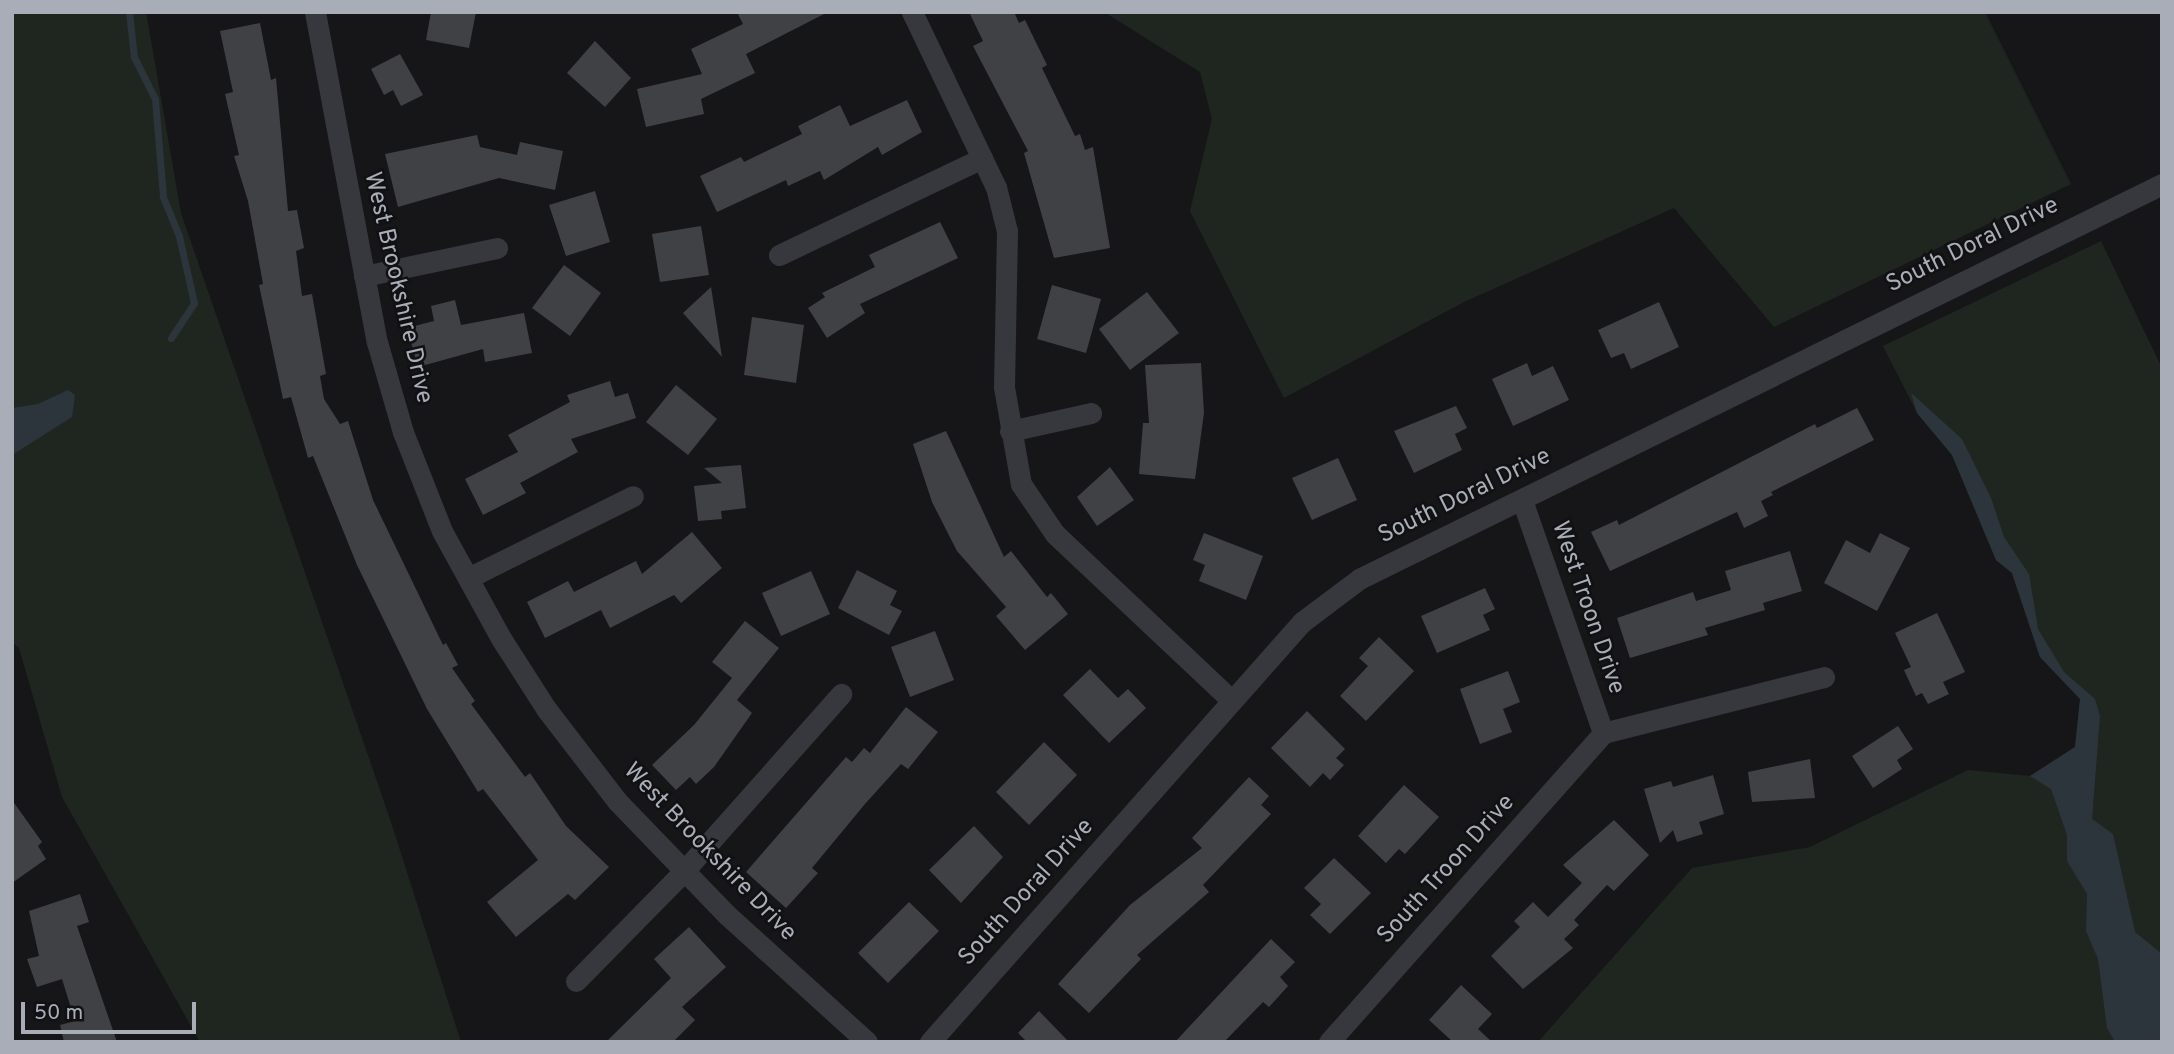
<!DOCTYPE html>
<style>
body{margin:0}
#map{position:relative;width:2174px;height:1054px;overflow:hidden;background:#161618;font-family:Overpass,sans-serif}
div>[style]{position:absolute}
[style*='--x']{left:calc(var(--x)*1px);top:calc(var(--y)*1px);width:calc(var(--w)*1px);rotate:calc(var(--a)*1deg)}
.green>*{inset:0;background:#1e261f}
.water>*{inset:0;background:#2c353c}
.stream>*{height:7px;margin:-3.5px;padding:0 3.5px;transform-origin:3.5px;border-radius:3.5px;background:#2c353c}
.building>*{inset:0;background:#404145}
.minor>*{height:21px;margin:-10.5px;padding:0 10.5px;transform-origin:10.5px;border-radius:10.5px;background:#37383d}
span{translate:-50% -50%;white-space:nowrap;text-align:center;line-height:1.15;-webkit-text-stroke:5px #111113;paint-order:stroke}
.street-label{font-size:24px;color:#a8adb8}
.frame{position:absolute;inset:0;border:14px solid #a8adb8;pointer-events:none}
.scale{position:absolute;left:21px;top:1002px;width:175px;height:32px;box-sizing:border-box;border:4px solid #a8adb8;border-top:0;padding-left:9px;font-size:21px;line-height:24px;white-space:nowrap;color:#a8adb8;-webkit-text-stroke:5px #111113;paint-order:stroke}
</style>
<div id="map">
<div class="green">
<i style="clip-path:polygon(12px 12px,146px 12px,181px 213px,391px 822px,461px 1042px,200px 1042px,62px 797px,19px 648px,12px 642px)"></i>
<i style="clip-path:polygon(1104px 12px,1985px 12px,2071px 184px,1774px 327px,1674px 208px,1464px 302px,1284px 398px,1190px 211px,1212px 119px,1200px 72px)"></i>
<i style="clip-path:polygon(2101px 241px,2162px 368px,2162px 1042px,1538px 1042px,1692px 868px,1810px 847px,1968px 770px,2030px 776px,2075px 747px,2080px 699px,2040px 657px,2012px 573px,1996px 560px,1952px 455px,1917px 413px,1883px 346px)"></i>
</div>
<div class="water">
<i style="clip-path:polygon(68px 390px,75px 395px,72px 417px,12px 455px,12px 408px,38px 404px)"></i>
<i style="clip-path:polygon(1911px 393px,1962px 439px,1991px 498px,2004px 537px,2029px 574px,2038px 629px,2064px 672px,2095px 699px,2100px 716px,2092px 819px,2113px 834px,2135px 932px,2162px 954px,2162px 1042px,2115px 1042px,2107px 1028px,2098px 959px,2086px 931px,2087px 894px,2067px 861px,2067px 835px,2051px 789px,2030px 776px,2075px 747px,2080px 699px,2040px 657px,2012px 573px,1996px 560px,1952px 455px,1917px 413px)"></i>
</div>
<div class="stream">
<i style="--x:129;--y:12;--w:45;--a:83.7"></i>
<i style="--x:134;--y:57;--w:47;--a:63.4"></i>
<i style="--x:155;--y:99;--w:98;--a:85.3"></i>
<i style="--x:163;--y:197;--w:42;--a:67.7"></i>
<i style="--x:179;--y:236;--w:69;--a:77.4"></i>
<i style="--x:194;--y:303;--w:42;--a:123.3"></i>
</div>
<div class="building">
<i style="clip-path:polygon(431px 12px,476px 12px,469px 48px,426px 40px)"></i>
<i style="clip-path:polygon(737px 12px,828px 12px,746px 54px,755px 73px,701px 99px,704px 114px,646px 127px,637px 89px,702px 74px,691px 49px,743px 24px)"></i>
<i style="clip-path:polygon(969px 12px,1014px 12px,1019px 23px,1025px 20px,1047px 65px,1042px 68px,1075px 136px,1080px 134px,1085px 150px,1093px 147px,1110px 248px,1054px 258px,1024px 153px,1028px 151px,973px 46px,983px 41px)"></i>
<i style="clip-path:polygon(260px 23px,271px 80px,276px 78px,288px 211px,297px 210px,304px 248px,296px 251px,302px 296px,312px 294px,326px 374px,320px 376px,324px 399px,340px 424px,348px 421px,373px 500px,443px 645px,446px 643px,458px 665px,452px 668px,475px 701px,471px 704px,525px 777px,530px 773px,566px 826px,609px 867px,575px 900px,568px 894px,516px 937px,487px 902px,538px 860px,483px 789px,478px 792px,427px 709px,357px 565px,313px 456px,308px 458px,291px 397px,283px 399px,259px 285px,263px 284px,248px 201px,234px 156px,239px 155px,225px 94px,233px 92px,220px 31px)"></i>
<i style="clip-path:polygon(595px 41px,631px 78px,605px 107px,567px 73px)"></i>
<i style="clip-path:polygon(400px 54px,423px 95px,401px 106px,393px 90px,384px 95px,371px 69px)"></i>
<i style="clip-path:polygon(907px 100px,922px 132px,882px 155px,878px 147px,824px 180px,820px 171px,788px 186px,786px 180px,717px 212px,700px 176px,741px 157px,744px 162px,802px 134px,798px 126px,840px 105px,850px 126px)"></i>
<i style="clip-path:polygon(477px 135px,480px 147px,517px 155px,520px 142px,563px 151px,555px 190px,499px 178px,398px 207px,385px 154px)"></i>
<i style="clip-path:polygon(595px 191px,610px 242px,566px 256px,549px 205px)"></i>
<i style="clip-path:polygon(940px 222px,958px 258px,860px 304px,865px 313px,827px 338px,808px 308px,825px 297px,822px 293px,875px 267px,869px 255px)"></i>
<i style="clip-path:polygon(701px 226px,709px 275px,660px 282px,652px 234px)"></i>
<i style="clip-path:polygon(564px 265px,601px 293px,570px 336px,532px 308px)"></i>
<i style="clip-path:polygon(1052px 285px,1101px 299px,1086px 353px,1037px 339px)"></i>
<i style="clip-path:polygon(711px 287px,722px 357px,683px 313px)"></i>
<i style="clip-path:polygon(1147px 292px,1179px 333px,1130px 370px,1099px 329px)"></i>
<i style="clip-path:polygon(455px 300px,461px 325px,524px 313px,532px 353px,485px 362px,483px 349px,418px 367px,407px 328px,434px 321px,431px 306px)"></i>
<i style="clip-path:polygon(1659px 302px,1679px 347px,1631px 369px,1624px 353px,1611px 358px,1598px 330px)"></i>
<i style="clip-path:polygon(752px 317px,804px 325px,796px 383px,744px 375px)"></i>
<i style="clip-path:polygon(1201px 363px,1204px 413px,1195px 479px,1139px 474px,1143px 423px,1149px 423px,1145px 365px)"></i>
<i style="clip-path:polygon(1527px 363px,1532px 376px,1553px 366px,1569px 400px,1513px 426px,1492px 379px)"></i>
<i style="clip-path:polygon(610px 381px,615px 397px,628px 393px,636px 418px,571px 439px,578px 452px,520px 483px,526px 493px,483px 515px,465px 479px,518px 452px,508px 435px,570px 402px,567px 395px)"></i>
<i style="clip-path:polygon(676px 385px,717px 419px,688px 455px,646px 422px)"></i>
<i style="clip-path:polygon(1456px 406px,1467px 428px,1455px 434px,1462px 450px,1414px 473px,1394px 431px)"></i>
<i style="clip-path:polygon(1857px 408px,1874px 440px,1771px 492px,1773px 495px,1761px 501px,1768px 516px,1744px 528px,1737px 512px,1610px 571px,1591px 532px,1617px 520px,1619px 525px,1815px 424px,1817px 428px)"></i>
<i style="clip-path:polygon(946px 431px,1004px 557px,1011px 551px,1047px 597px,1051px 593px,1068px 614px,1025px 650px,996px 616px,1006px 607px,957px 551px,932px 502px,913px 444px)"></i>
<i style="clip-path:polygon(1338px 458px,1357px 500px,1312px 520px,1292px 478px)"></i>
<i style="clip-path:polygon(741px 465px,746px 508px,721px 511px,722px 519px,698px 521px,694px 486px,722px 483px,704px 468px)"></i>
<i style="clip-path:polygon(1110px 467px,1134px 500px,1097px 526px,1077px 497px)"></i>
<i style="clip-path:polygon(692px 532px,722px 568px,681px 603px,674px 595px,610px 628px,601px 610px,545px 638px,527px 602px,568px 581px,574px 592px,636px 561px,642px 574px)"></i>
<i style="clip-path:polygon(1204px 533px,1263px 556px,1246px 600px,1199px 581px,1205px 565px,1193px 560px)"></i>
<i style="clip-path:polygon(1880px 533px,1910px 548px,1877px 611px,1824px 583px,1846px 540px,1870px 553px)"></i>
<i style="clip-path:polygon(1790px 551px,1802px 591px,1763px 603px,1765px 610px,1705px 628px,1708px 635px,1630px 658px,1617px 618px,1693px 592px,1696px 601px,1731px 590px,1725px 571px)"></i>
<i style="clip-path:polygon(857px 570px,897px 591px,890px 605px,902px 611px,889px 635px,838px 608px)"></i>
<i style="clip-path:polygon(811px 571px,830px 614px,781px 636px,762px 593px)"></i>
<i style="clip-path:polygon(1485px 588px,1495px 609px,1483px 615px,1490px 630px,1437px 653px,1421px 616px)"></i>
<i style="clip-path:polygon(1937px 613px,1965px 672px,1943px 682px,1949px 694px,1928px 704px,1922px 693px,1916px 696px,1904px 670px,1911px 667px,1895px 633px)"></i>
<i style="clip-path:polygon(745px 621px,779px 648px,737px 700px,752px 713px,714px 767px,696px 784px,690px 777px,676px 790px,652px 765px,694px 725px,732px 678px,712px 662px)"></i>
<i style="clip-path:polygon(935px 631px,954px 680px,910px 697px,891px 647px)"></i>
<i style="clip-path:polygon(1379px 637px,1414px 671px,1366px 721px,1340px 696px,1368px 666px,1359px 658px)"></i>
<i style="clip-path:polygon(1090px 669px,1118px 698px,1128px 689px,1146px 708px,1109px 743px,1063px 695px)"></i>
<i style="clip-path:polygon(1508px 671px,1520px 702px,1503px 709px,1512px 732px,1480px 744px,1460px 689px)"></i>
<i style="clip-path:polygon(906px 707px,938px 732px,908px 769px,901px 764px,865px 804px,812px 868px,818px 873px,786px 908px,746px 872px,846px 757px,852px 762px,864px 748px,870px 753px)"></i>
<i style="clip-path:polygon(1307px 711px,1345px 749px,1336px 758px,1344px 765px,1330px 780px,1323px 773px,1310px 787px,1271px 748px)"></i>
<i style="clip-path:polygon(1898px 726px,1913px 749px,1897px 760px,1902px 769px,1873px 788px,1852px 756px)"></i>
<i style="clip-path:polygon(1044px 742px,1077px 775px,1029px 825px,996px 792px)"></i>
<i style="clip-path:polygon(1810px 759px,1815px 798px,1752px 802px,1748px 772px)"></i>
<i style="clip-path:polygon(1713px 775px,1724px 814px,1699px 822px,1703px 834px,1677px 842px,1673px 830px,1660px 843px,1644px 789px,1671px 781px,1673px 787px)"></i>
<i style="clip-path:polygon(1249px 777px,1269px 796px,1261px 805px,1271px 814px,1203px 885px,1209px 892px,1137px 955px,1141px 959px,1089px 1013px,1058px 984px,1130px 905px,1202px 848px,1192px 838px)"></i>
<i style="clip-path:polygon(1404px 785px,1439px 817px,1405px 854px,1399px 849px,1386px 863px,1358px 836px)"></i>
<i style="clip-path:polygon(12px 800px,42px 842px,38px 846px,46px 859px,12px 883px)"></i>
<i style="clip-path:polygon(1614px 820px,1649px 855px,1614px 891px,1607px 885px,1574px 920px,1579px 925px,1564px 939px,1573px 948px,1523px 989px,1491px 956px,1520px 927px,1514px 921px,1533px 902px,1548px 917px,1582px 883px,1563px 865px)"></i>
<i style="clip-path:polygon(974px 826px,1003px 857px,961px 903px,929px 870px)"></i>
<i style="clip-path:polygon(1334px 858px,1371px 893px,1330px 934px,1310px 915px,1321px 904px,1304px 888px)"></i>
<i style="clip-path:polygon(80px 894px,89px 922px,77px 926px,117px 1042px,64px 1042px,60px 1025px,75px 1021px,62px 979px,37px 987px,27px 959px,39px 956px,29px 911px)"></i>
<i style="clip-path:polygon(909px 902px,939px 931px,888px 983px,858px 953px)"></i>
<i style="clip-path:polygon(689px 927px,726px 967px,682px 1007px,695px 1020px,673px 1042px,606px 1042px,671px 978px,654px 959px)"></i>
<i style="clip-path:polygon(1271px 939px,1295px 962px,1280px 977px,1288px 986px,1269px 1007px,1263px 1002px,1224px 1042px,1175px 1042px)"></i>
<i style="clip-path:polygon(1461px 985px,1492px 1014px,1478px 1029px,1492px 1042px,1453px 1042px,1429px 1020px)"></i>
<i style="clip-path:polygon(1039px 1011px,1069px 1042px,1027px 1042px,1018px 1033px)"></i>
</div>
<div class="minor">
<i style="--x:315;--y:12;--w:336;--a:79.4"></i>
<i style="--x:377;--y:342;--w:94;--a:73.9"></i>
<i style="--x:403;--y:432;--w:106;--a:68.5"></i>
<i style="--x:442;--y:531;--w:124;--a:61.2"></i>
<i style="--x:502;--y:640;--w:83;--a:57.3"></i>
<i style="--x:547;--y:710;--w:115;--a:52.4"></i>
<i style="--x:617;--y:801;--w:157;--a:46"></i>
<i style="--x:726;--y:914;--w:190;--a:42.2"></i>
<i style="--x:912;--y:12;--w:194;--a:64.4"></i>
<i style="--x:996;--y:187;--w:45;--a:76"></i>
<i style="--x:1007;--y:231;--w:156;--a:91.1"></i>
<i style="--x:1004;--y:387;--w:98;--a:80.1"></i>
<i style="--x:1021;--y:484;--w:60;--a:55.8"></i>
<i style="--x:1055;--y:534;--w:243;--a:43.3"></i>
<i style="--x:779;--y:255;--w:225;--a:-25.5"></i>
<i style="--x:364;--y:276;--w:136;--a:-11.9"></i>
<i style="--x:1010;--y:431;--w:83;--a:-12.5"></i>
<i style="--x:1522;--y:500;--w:247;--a:70.8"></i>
<i style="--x:468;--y:578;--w:184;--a:-26.4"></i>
<i style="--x:1603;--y:733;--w:228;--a:-14.2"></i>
<i style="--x:576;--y:981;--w:154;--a:-45.5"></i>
<i style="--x:684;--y:871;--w:237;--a:-48.4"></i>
<i style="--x:930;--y:1042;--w:561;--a:-48.47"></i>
<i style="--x:1302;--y:622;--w:71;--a:-37"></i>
<i style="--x:1359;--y:579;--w:895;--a:-26.19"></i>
<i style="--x:1329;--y:1042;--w:413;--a:-48.4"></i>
</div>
<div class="street-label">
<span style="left:1973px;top:246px;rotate:-26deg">South Doral Drive</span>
<span style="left:397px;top:288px;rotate:77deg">West Brookshire Drive</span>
<span style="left:1465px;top:497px;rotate:-26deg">South Doral Drive</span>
<span style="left:1587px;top:608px;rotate:71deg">West Troon Drive</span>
<span style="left:709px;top:853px;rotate:46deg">West Brookshire Drive</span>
<span style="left:1447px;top:870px;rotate:-48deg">South Troon Drive</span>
<span style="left:1027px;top:893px;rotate:-48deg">South Doral Drive</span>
</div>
<div class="frame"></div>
<div class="scale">50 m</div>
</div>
